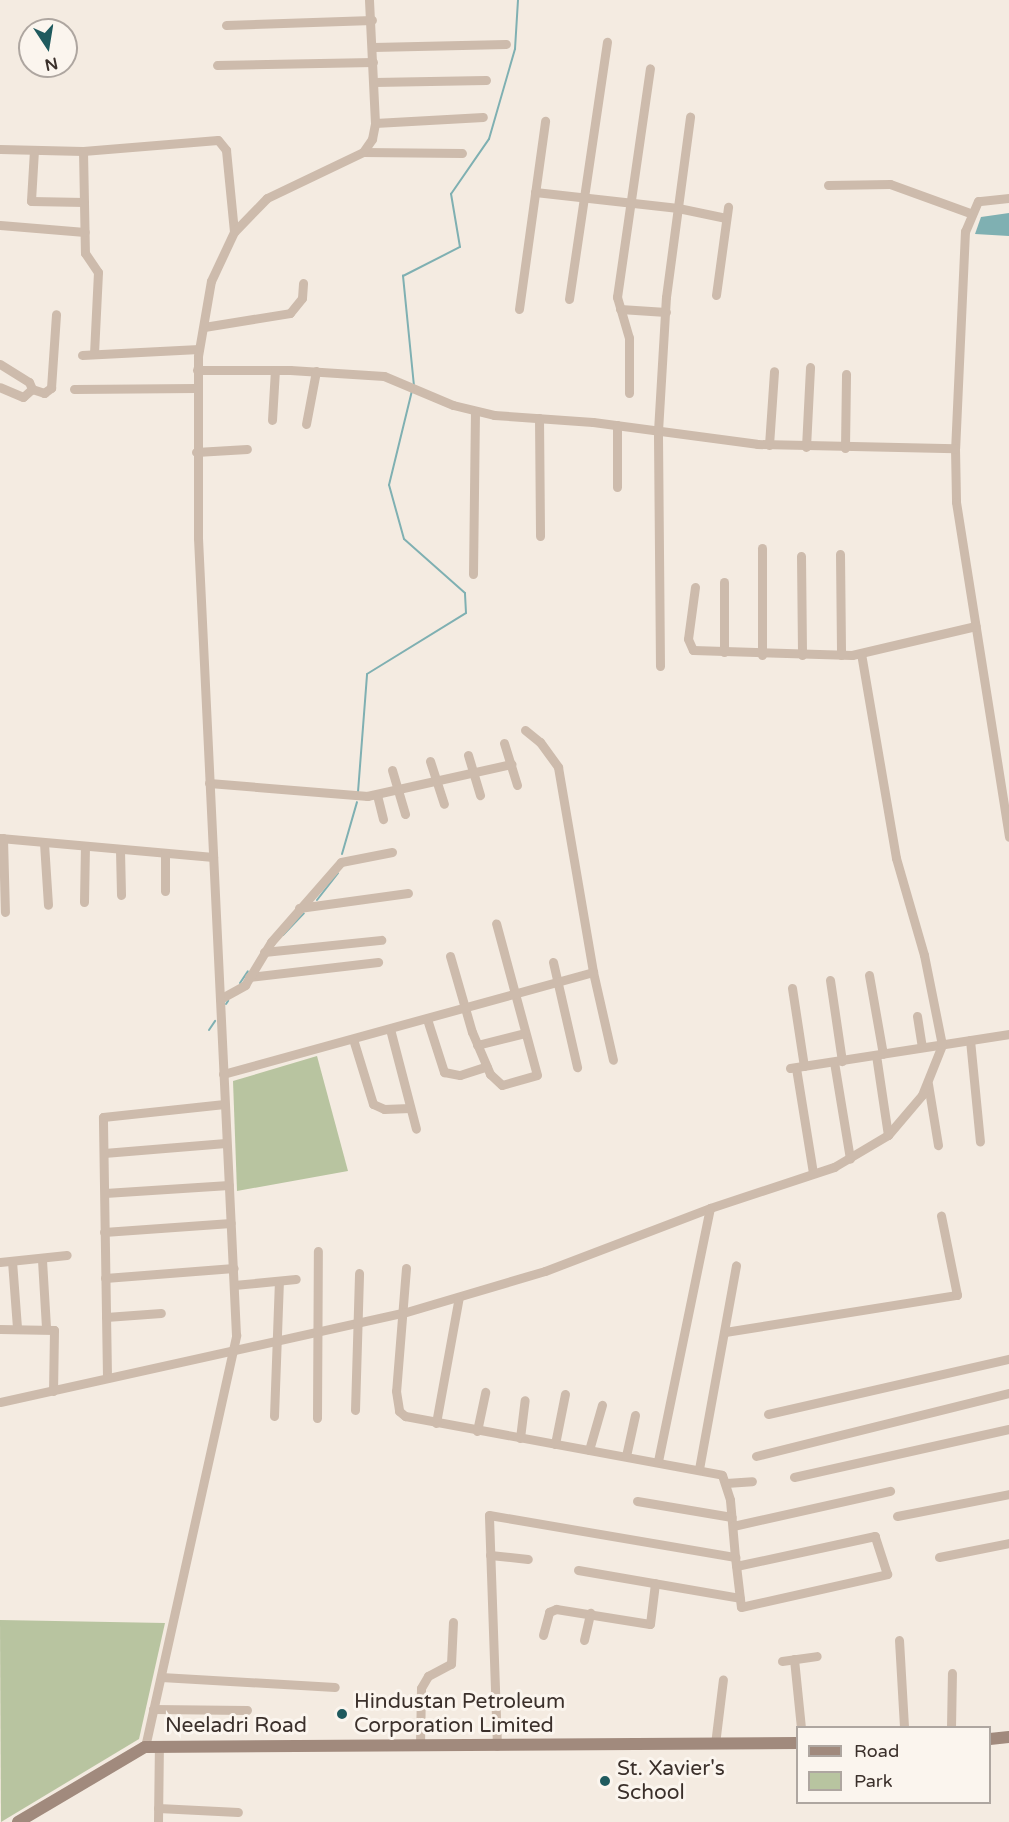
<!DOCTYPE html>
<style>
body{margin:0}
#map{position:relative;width:1009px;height:1822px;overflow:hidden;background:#f4ebe1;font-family:"Varela Round",sans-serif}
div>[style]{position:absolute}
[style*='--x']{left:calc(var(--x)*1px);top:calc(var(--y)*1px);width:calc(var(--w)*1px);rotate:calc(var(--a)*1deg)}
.green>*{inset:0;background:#b8c4a0}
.water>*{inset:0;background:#7fb0b2}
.stream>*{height:2px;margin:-1px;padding:0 1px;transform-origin:1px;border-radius:1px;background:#7fb0b2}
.minor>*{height:9px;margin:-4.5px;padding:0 4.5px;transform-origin:4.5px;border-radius:4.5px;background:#cdbbac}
.secondary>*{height:12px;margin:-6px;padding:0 6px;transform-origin:6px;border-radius:6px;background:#a18a7d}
.dots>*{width:16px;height:16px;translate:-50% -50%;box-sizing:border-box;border:3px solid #fbf5ee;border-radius:50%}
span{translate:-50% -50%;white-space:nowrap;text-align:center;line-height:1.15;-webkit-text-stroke:6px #fbf5ee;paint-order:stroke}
.poi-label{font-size:21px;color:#3b302b}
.left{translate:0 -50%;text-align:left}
.street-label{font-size:21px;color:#3b302b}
.legend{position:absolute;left:796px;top:1726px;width:195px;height:78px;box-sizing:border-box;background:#fbf5ee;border:2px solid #aea6a0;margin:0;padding:8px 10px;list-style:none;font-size:18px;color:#3b302b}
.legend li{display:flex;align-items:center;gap:12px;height:30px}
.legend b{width:30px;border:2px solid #aea6a0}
.north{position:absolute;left:18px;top:18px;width:60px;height:60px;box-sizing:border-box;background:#fbf5ee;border:2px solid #aea6a0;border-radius:50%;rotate:168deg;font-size:16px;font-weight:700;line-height:24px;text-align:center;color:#3b302b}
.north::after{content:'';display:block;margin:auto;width:21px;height:27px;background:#1f5a5e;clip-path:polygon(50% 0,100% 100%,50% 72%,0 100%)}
</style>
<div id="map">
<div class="green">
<i style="clip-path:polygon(317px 1056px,348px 1171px,237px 1191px,233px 1081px)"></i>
<i style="clip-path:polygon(0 1620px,165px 1623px,139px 1739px,1px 1822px)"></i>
</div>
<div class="water">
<i style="clip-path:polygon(1009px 213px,1009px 236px,975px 234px,981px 217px)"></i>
</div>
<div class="stream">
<i style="--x:414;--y:386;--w:111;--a:-95.7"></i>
<i style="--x:403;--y:276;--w:64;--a:-27"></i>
<i style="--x:460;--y:247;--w:54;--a:-99.6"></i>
<i style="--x:451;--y:194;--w:67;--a:-55.4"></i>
<i style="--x:489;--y:139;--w:94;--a:-73.9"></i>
<i style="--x:515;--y:49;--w:49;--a:-86.5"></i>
<i style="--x:358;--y:792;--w:118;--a:-85.6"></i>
<i style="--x:367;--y:674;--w:116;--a:-31.6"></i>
<i style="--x:466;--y:613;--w:20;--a:-93"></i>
<i style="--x:465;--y:593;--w:81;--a:-138.5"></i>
<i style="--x:404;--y:539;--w:56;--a:-105.5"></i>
<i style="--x:389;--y:485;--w:97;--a:-76.3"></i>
<i style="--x:342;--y:854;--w:54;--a:-73.9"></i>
<i style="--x:317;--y:900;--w:34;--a:-52"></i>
<i style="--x:283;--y:935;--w:30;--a:-46"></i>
<i style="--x:240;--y:983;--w:14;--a:-56"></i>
<i style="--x:226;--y:1004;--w:4;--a:-56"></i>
<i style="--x:209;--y:1030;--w:11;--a:-56"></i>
</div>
<div class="minor">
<i style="--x:226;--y:25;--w:146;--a:-2"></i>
<i style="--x:373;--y:47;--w:133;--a:-1.3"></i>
<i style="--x:217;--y:65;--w:156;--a:-1.1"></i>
<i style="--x:374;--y:82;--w:112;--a:-1"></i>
<i style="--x:375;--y:123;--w:108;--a:-3.2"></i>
<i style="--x:0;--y:149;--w:83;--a:1.4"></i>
<i style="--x:83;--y:151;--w:135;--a:-4.7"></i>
<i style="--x:218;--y:140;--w:13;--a:51"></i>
<i style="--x:226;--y:150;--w:82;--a:84.4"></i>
<i style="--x:34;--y:150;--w:51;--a:93.4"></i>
<i style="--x:31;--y:201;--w:53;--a:1.1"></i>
<i style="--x:83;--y:151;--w:102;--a:88.9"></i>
<i style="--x:85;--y:253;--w:23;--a:56"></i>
<i style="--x:98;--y:272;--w:82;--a:92.8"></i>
<i style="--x:363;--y:152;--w:99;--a:0.6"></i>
<i style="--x:828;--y:185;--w:62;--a:-0.9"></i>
<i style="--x:890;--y:184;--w:85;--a:19.9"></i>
<i style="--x:535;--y:192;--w:144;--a:6.4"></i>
<i style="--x:678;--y:208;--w:49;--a:11.8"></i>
<i style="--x:1009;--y:198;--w:31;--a:174"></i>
<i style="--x:978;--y:201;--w:33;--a:113"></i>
<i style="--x:965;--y:231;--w:217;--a:92.6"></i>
<i style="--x:955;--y:448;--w:54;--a:88.9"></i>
<i style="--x:956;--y:502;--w:339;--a:81"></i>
<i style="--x:0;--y:225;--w:85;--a:4.7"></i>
<i style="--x:716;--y:295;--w:89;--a:-82.2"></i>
<i style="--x:569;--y:299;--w:260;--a:-81.6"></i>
<i style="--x:519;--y:309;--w:190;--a:-82.1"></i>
<i style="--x:620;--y:309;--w:46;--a:3.7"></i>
<i style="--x:204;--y:327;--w:87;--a:-9.2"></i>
<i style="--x:290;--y:313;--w:19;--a:-51"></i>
<i style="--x:302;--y:298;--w:15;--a:-86"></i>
<i style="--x:82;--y:355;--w:117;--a:-2.9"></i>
<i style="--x:0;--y:364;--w:34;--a:32"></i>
<i style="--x:29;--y:382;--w:8;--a:67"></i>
<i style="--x:32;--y:389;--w:12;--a:138"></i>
<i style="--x:23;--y:397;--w:25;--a:-157"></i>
<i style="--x:197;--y:370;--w:93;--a:0"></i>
<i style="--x:290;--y:370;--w:94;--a:3.7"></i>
<i style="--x:384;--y:376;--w:75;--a:22.8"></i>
<i style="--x:453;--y:405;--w:42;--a:13.7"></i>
<i style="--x:494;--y:415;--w:99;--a:4"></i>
<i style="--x:593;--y:422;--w:165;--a:7.6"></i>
<i style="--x:757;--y:444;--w:198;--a:1.2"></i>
<i style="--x:32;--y:389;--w:13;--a:18"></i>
<i style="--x:44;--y:393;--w:9;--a:-36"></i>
<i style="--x:51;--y:388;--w:74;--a:-86.1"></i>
<i style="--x:74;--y:389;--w:122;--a:-0.5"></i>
<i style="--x:629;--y:393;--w:55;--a:-90"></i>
<i style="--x:629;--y:338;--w:43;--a:-106.3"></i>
<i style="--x:617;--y:297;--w:231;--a:-81.8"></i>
<i style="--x:539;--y:418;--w:118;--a:89.5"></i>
<i style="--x:272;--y:420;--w:50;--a:-86.6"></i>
<i style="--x:306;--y:424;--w:54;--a:-79.3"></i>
<i style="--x:617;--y:425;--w:62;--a:90"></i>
<i style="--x:769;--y:445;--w:74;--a:-86.1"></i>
<i style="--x:806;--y:447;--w:80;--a:-87.1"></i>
<i style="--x:845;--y:448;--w:74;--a:-89.2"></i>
<i style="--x:196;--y:452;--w:51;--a:-3.4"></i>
<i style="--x:840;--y:554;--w:101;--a:89.4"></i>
<i style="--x:801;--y:556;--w:99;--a:89.4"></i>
<i style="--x:473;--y:574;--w:163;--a:-89.3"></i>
<i style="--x:724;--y:582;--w:70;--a:90"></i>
<i style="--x:695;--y:587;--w:52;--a:97.7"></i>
<i style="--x:688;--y:639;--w:12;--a:66"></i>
<i style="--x:693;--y:650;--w:159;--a:1.8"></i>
<i style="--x:852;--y:655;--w:127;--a:-13.2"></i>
<i style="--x:762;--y:655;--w:107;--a:-90"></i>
<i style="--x:660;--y:666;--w:235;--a:-90.5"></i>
<i style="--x:658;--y:431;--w:134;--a:-86.6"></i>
<i style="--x:666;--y:297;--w:182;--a:-82.4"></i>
<i style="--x:525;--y:730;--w:19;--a:39"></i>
<i style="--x:540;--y:742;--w:31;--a:54"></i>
<i style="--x:558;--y:767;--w:208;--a:80.3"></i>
<i style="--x:593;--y:972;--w:90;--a:77.2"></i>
<i style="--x:504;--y:743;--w:44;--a:72.8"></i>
<i style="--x:468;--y:755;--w:42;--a:73.3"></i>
<i style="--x:430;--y:761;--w:45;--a:72"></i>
<i style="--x:392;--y:770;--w:46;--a:73.5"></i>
<i style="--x:209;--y:783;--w:159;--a:4.7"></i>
<i style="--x:367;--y:796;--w:148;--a:-12.5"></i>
<i style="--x:377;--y:795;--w:25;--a:76"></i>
<i style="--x:0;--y:838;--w:214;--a:5.1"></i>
<i style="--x:3;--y:838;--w:74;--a:88.5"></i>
<i style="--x:44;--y:843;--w:62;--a:86.3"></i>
<i style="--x:120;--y:850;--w:45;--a:88.7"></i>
<i style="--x:165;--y:853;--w:38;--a:90"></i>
<i style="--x:84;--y:902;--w:55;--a:-89"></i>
<i style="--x:299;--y:908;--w:110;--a:-7.8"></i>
<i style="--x:264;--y:952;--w:118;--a:-5.9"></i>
<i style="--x:450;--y:956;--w:79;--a:73.9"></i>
<i style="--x:472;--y:1032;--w:46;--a:66.8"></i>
<i style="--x:490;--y:1074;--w:16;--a:43"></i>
<i style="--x:502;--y:1085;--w:36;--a:-16"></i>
<i style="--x:537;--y:1075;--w:157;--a:-105.1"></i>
<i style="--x:553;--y:962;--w:108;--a:77.1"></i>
<i style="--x:869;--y:975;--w:80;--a:80"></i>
<i style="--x:249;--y:977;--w:130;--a:-6.6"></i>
<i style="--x:830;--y:980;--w:82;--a:81.6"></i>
<i style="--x:792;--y:988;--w:79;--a:81.3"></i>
<i style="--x:220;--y:999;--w:29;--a:-29"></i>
<i style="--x:245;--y:985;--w:50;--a:-58.8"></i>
<i style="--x:271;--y:942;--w:106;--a:-48.8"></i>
<i style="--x:341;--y:862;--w:52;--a:-11.1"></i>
<i style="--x:917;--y:1016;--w:31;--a:81"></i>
<i style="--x:427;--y:1019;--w:56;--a:72.2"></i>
<i style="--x:444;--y:1072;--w:16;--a:11"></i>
<i style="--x:460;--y:1075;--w:28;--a:-18"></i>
<i style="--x:390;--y:1029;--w:103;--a:75.4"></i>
<i style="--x:353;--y:1039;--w:68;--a:72.9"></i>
<i style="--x:373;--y:1104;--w:12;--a:24"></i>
<i style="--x:384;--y:1109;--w:26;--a:-2"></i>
<i style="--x:970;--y:1040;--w:102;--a:84.4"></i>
<i style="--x:477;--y:1045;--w:49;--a:-14"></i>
<i style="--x:876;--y:1055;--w:81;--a:81.5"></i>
<i style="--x:834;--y:1062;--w:98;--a:80.6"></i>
<i style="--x:790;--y:1068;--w:222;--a:-8.8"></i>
<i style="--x:796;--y:1068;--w:106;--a:80.8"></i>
<i style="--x:223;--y:1074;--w:384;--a:-15.4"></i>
<i style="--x:928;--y:1084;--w:62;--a:80.7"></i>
<i style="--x:104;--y:1153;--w:122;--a:-4.7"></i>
<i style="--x:105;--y:1193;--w:124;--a:-3.7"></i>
<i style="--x:104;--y:1232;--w:127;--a:-4.1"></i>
<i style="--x:42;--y:1260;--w:68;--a:86.6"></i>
<i style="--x:12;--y:1261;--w:67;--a:85.7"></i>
<i style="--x:0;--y:1262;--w:67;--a:-6"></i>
<i style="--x:406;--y:1268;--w:123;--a:94.6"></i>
<i style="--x:396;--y:1391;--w:20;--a:81"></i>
<i style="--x:399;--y:1411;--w:8;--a:40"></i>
<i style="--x:405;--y:1416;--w:322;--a:10.5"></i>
<i style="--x:722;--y:1475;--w:26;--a:72"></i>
<i style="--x:730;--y:1500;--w:57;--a:85"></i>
<i style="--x:735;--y:1557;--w:50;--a:83.2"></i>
<i style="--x:741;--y:1607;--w:150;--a:-12.7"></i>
<i style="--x:887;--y:1574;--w:40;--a:-108"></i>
<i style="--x:875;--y:1536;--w:142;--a:167.8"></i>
<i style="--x:105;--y:1278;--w:129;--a:-4.4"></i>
<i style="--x:234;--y:1285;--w:62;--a:-5.5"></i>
<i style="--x:106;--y:1317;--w:55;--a:-4.2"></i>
<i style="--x:0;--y:1329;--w:54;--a:1.1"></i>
<i style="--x:54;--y:1330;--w:61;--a:90.9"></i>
<i style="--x:725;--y:1332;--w:235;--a:-9.1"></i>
<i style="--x:957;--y:1295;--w:81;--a:-101.4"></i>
<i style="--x:107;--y:1377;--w:260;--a:-90.9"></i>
<i style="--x:103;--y:1117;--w:122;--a:-6.1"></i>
<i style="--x:0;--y:1402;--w:413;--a:-12.5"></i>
<i style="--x:403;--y:1313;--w:148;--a:-16.5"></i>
<i style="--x:545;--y:1271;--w:177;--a:-20.9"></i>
<i style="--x:710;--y:1208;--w:131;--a:-18.3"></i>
<i style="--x:834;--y:1167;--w:63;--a:-30.7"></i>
<i style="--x:888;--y:1135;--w:52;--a:-49.6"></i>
<i style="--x:922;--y:1095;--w:54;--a:-68.2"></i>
<i style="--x:942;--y:1045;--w:92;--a:-101.3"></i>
<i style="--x:924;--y:955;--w:101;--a:-106.1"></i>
<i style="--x:896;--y:858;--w:207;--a:-99.7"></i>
<i style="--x:355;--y:1410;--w:137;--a:-88.3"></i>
<i style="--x:768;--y:1414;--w:247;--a:-12.9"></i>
<i style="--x:274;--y:1416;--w:135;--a:-87.9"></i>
<i style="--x:317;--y:1418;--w:167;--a:-89.7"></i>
<i style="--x:436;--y:1423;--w:128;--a:-79.7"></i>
<i style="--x:477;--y:1431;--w:40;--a:-78"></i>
<i style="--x:520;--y:1438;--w:38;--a:-83"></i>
<i style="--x:555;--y:1444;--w:51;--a:-78.7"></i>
<i style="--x:589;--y:1450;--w:47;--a:-73.9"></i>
<i style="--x:626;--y:1456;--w:42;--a:-77.6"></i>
<i style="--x:756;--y:1456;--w:261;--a:-14"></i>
<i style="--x:658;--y:1461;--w:258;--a:-78.4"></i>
<i style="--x:699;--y:1469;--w:207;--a:-79.7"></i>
<i style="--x:794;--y:1477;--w:220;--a:-12.6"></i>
<i style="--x:726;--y:1483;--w:26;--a:-4"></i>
<i style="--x:637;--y:1501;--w:96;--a:9.6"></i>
<i style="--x:897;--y:1516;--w:114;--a:-11.1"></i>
<i style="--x:733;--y:1526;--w:161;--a:-12.6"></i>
<i style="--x:490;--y:1555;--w:38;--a:6"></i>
<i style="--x:939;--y:1557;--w:71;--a:-11.3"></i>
<i style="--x:578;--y:1570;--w:164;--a:9.8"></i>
<i style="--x:543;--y:1635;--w:24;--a:-75"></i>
<i style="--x:549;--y:1612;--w:8;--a:-23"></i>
<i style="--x:556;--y:1609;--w:95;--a:9.1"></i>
<i style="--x:650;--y:1624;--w:41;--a:-83"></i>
<i style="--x:584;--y:1640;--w:28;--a:-77"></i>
<i style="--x:899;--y:1640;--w:88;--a:86.7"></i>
<i style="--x:794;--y:1659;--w:69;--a:84.2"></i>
<i style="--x:782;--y:1661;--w:35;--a:-8"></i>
<i style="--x:161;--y:1677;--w:174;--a:3.3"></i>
<i style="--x:153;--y:1709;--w:94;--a:0.6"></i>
<i style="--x:951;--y:1728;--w:55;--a:-89"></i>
<i style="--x:715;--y:1744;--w:65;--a:-83"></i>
<i style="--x:420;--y:1746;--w:58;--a:-89"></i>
<i style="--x:421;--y:1688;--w:14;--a:-60"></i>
<i style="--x:428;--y:1676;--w:26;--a:-28"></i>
<i style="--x:451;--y:1664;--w:42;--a:-87.3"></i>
<i style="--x:497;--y:1746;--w:231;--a:-92"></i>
<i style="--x:489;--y:1515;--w:250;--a:9.7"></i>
<i style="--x:145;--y:1747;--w:422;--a:-77.5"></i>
<i style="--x:236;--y:1335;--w:798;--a:-92.73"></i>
<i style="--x:198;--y:538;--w:182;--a:-90"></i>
<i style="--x:198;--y:356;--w:76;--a:-80.2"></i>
<i style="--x:211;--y:281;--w:54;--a:-64.9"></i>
<i style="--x:234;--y:232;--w:47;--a:-45.9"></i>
<i style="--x:267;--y:198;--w:106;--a:-25.6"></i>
<i style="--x:363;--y:152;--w:16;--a:-55"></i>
<i style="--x:372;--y:139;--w:16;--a:-79"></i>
<i style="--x:375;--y:123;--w:123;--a:-92.8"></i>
<i style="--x:158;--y:1808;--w:80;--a:2.9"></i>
<i style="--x:158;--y:1822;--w:77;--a:-89.3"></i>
</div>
<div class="secondary">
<i style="--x:990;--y:1739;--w:19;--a:-6"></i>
<i style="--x:18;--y:1822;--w:147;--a:-30.6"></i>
<i style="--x:145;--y:1747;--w:653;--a:-0.35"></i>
</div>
<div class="dots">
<i style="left:342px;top:1714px;background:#1f5a5e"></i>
<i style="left:605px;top:1781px;background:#1f5a5e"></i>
</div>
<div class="poi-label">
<span class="left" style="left:354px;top:1714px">Hindustan Petroleum<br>Corporation Limited</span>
<span class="left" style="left:617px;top:1781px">St. Xavier's<br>School</span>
</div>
<div class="street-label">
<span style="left:236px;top:1726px">Neeladri Road</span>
</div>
<ul class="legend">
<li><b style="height:8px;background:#a18a7d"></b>Road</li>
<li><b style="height:16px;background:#b8c4a0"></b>Park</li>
</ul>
<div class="north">N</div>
</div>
